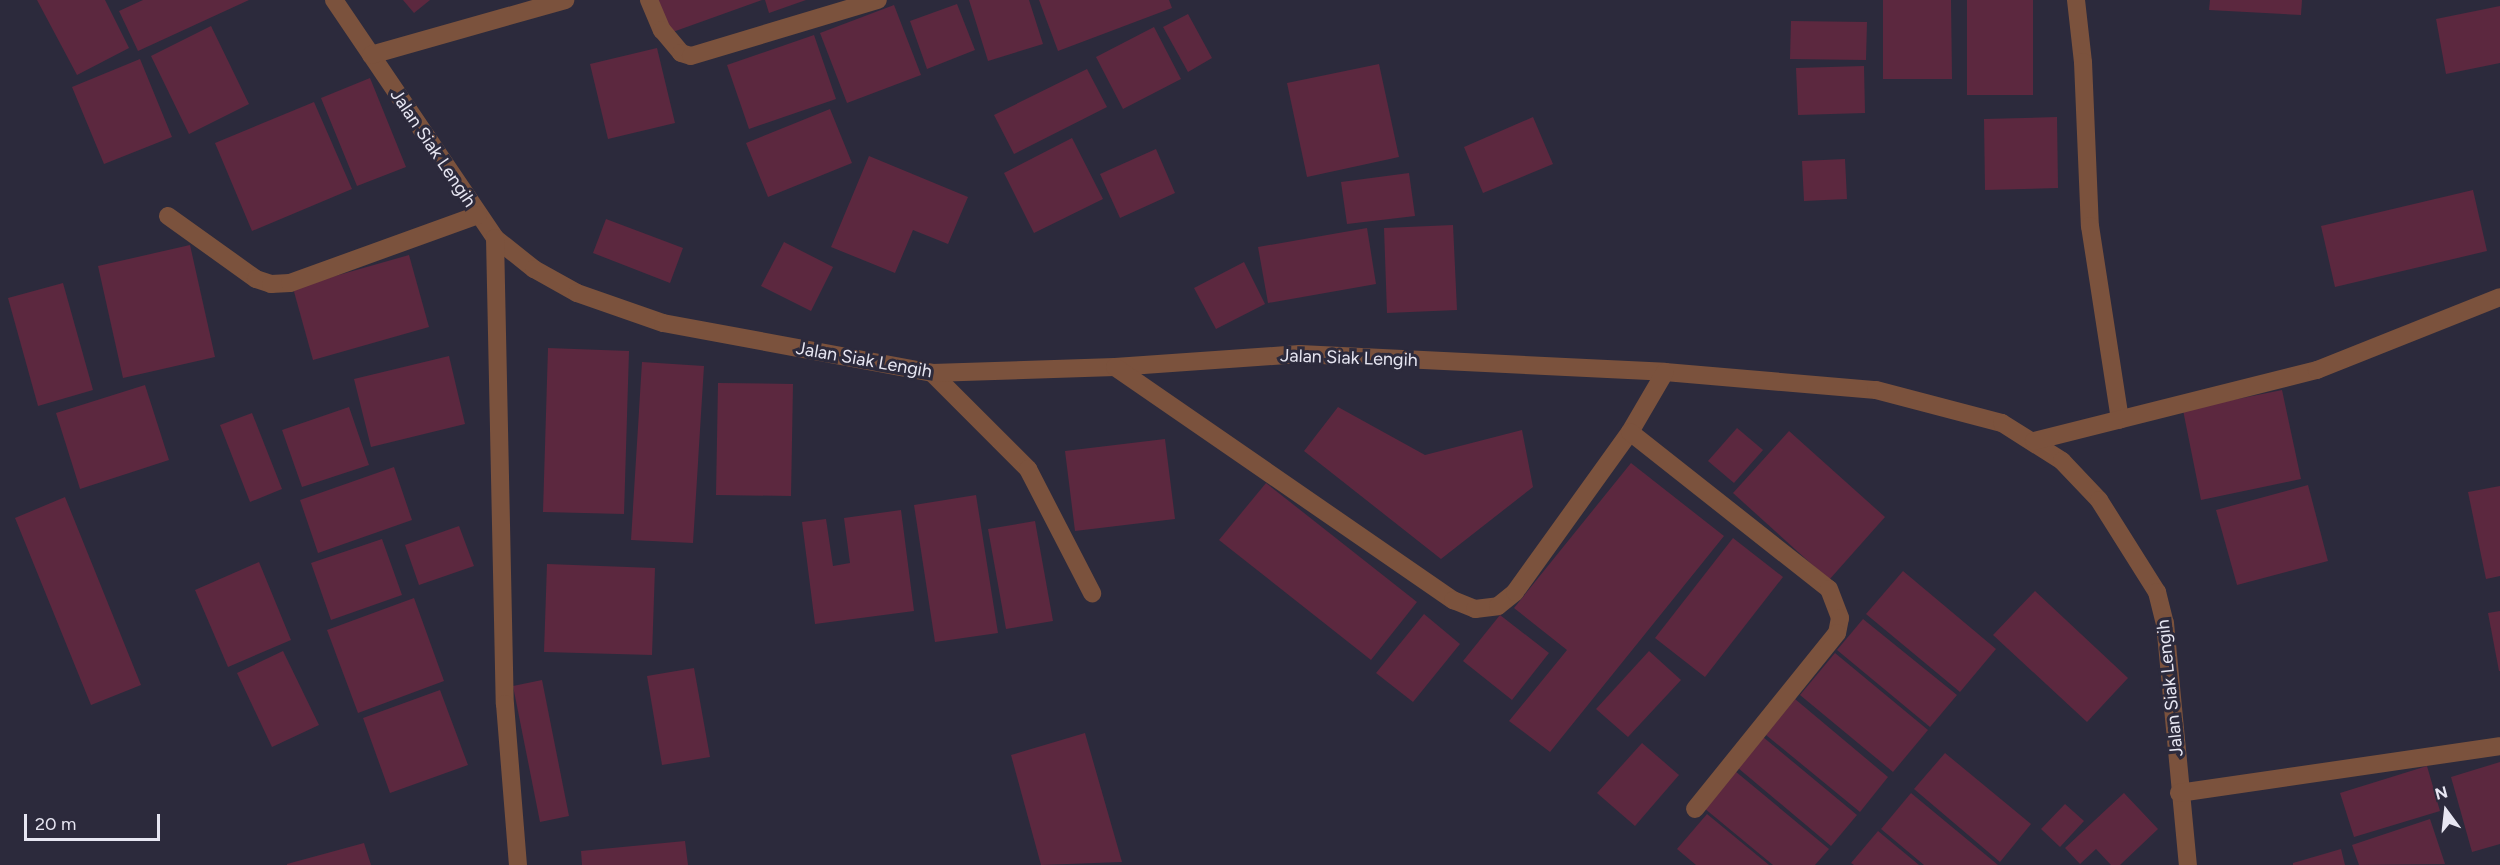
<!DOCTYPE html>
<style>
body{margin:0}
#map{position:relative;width:2500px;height:865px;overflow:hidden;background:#2c2a3c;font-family:Figtree,sans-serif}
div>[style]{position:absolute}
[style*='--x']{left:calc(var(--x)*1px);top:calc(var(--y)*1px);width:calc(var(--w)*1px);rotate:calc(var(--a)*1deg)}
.building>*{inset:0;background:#5c283f}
.lane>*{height:18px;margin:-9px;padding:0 9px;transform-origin:9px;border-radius:9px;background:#7b523d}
.street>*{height:18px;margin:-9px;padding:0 9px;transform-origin:9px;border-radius:9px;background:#7b523d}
span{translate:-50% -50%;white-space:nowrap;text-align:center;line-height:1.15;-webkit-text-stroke:6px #2c2a3c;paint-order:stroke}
.street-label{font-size:18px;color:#e7e6f2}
.north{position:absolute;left:2416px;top:781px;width:60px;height:60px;-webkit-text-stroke:4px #2c2a3c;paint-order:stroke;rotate:345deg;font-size:16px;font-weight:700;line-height:24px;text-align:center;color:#e7e6f2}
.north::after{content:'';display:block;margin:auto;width:21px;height:27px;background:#e7e6f2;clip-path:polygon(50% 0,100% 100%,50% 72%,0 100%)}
.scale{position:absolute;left:24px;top:814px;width:136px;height:27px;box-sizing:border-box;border:3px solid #e7e6f2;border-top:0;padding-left:8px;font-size:18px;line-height:21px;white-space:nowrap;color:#e7e6f2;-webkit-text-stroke:4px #2c2a3c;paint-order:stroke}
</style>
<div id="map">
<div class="building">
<i style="clip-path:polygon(37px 0,105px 0,129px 48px,77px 75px)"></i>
<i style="clip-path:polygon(143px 0,249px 0,138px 51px,119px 11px)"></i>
<i style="clip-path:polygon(403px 0,430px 0,414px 13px)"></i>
<i style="clip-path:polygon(657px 0,762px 0,670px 33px)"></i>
<i style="clip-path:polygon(765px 0,806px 0,769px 13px)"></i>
<i style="clip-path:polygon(969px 0,1029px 0,1043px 44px,988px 61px)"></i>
<i style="clip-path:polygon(1039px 0,1169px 0,1172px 8px,1058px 51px)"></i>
<i style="clip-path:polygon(1883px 0,1951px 0,1952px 79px,1883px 79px)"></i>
<i style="clip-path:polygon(1967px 0,2033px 0,2033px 95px,1967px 95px)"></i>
<i style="clip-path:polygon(2210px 0,2302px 0,2301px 15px,2209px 10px)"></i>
<i style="clip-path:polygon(957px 4px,975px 50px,927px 69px,910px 21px)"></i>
<i style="clip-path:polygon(894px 5px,921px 75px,847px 103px,820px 33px)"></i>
<i style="clip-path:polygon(2500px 6px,2500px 63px,2446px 74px,2436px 19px)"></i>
<i style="clip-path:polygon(1188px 14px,1212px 58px,1188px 72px,1163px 27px)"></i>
<i style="clip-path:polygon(1791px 21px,1867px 22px,1866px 60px,1790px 59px)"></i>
<i style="clip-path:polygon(211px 26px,249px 104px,189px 134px,151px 56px)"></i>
<i style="clip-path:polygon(1154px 27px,1181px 79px,1123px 109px,1096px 57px)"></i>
<i style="clip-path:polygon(814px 35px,836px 99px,749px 129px,727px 65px)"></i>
<i style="clip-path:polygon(657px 48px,675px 123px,608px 139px,590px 64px)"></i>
<i style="clip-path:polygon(140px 59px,172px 137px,104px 164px,72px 87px)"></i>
<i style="clip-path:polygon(1379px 64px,1399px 157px,1307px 177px,1287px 83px)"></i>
<i style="clip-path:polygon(1864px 66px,1865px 113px,1798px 115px,1796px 68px)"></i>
<i style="clip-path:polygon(1087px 69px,1107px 107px,1014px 154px,994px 115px)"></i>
<i style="clip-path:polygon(370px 78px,406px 167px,357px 186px,321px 98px)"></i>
<i style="clip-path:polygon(314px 102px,352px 189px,252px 231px,215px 143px)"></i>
<i style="clip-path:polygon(830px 109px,852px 163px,768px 197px,746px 143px)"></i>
<i style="clip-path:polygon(1533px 117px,1553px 164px,1483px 193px,1464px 147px)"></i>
<i style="clip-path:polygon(2057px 117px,2058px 188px,1985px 190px,1984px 119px)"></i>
<i style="clip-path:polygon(1072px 138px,1103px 199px,1034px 233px,1004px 173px)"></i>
<i style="clip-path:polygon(1156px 149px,1175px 193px,1120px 218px,1100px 174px)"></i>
<i style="clip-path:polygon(869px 156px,968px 197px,948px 244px,913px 230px,895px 273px,831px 247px)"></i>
<i style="clip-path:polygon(1845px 159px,1847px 199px,1804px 201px,1802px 161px)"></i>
<i style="clip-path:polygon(1409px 173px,1415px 216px,1347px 224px,1341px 182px)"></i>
<i style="clip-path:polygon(2473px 190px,2487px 251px,2335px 287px,2321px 226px)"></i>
<i style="clip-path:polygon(606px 219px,683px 248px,670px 283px,593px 253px)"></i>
<i style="clip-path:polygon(1453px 225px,1457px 310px,1387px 313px,1384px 228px)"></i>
<i style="clip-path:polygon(1367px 228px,1376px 284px,1268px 303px,1258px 247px)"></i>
<i style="clip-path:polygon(784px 242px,833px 267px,811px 311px,761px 286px)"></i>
<i style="clip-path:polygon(190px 245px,215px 357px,123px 378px,98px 266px)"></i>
<i style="clip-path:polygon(409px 255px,429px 327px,313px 360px,293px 288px)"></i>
<i style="clip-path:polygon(1244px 262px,1265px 304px,1216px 329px,1194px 288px)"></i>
<i style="clip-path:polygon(63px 283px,93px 390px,38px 406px,8px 298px)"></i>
<i style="clip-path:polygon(548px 348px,629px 351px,624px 514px,543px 512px)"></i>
<i style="clip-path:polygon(449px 356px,465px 424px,371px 447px,354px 379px)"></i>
<i style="clip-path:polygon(642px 362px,704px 366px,693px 543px,631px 540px)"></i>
<i style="clip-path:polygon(718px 383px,793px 384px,791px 496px,716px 495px)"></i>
<i style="clip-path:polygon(145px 385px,169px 460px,80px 489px,56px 413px)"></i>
<i style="clip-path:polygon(2282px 390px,2301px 479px,2201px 500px,2183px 410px)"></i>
<i style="clip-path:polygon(349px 407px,369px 465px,302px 487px,282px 430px)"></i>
<i style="clip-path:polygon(1338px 407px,1425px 455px,1522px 430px,1533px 487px,1441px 559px,1304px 451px)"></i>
<i style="clip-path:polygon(252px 413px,282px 489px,250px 502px,220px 425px)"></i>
<i style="clip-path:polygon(1737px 428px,1763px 450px,1734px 483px,1708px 461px)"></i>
<i style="clip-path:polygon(1789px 431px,1885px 517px,1829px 580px,1733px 493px)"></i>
<i style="clip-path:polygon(1165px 439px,1175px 519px,1075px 531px,1065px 451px)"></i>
<i style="clip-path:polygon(1631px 463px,1724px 536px,1550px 752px,1509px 721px,1567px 650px,1514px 608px)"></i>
<i style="clip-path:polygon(394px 467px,412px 520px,318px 553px,300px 500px)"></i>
<i style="clip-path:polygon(1266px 483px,1417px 602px,1371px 660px,1219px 540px)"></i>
<i style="clip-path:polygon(2308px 485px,2328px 561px,2237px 585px,2216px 510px)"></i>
<i style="clip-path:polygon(2500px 486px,2500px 576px,2486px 579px,2468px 492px)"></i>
<i style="clip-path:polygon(976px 495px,998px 633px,935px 642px,914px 505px)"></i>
<i style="clip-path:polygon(65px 497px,141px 685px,91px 705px,15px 518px)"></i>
<i style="clip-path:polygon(901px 510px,914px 611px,815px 624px,802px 522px,826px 519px,833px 566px,850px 563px,844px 518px)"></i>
<i style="clip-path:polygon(1035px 521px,1053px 621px,1006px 629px,988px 529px)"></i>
<i style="clip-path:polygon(459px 526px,474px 566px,419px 585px,405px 545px)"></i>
<i style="clip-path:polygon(1733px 538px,1783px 577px,1705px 677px,1655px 638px)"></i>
<i style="clip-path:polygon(382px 539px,402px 595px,331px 620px,311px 563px)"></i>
<i style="clip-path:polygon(259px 562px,291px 640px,228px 667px,195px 590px)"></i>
<i style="clip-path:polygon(547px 564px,655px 568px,652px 655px,544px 652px)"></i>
<i style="clip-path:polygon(1903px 571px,1996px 649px,1960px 692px,1866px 614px)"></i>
<i style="clip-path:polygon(2035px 591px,2128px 678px,2087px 722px,1993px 635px)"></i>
<i style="clip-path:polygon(414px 598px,444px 681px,358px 713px,327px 630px)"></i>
<i style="clip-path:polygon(2500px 611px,2500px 671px,2499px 671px,2488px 613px)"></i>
<i style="clip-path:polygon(1424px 614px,1460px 644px,1413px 702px,1376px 673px)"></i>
<i style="clip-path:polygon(1500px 615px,1549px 653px,1512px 700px,1463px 661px)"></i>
<i style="clip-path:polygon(1863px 619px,1957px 695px,1930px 727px,1837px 650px)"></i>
<i style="clip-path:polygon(283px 651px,319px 725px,272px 747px,237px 673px)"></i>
<i style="clip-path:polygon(1649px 651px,1681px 680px,1628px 737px,1596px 709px)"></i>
<i style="clip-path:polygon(1835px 653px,1928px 730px,1893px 772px,1800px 695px)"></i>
<i style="clip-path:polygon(694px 668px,710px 757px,662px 765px,647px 676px)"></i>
<i style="clip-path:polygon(542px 680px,569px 816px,540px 822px,513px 686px)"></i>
<i style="clip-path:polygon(440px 690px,468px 765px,390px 793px,363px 718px)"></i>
<i style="clip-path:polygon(1795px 699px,1888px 777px,1860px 812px,1766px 735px)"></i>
<i style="clip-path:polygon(1085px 733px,1122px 862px,1041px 865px,1011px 755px)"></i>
<i style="clip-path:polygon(1763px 737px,1857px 815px,1831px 846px,1738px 768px)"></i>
<i style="clip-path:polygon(1642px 743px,1679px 775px,1635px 826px,1597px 793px)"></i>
<i style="clip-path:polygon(1945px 753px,2031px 824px,2000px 862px,1914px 789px)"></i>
<i style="clip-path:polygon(2500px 762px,2500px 844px,2472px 852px,2451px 777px)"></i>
<i style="clip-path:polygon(2427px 766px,2440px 811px,2354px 837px,2340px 793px)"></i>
<i style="clip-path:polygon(1735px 771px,1829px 849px,1815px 865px,1773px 865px,1704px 808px)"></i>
<i style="clip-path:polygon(1911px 793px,1998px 865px,1924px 865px,1881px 829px)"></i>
<i style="clip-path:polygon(2124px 793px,2158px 829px,2120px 865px,2111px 865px,2096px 849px,2080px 864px,2065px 848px)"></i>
<i style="clip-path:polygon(2065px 804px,2084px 821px,2060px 847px,2041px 829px)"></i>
<i style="clip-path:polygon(1707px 814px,1769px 865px,1696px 865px,1677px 849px)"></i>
<i style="clip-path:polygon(2430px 819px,2445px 864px,2359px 865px,2352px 845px)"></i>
<i style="clip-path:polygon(1878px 831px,1919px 865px,1854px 865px,1851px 863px)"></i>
<i style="clip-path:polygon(685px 841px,688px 865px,582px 865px,581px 851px)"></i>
<i style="clip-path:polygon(364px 843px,371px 865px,287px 865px,287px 864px)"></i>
<i style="clip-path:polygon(2341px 849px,2345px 865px,2293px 865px,2293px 863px)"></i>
</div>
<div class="lane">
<i style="--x:932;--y:373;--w:136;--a:45"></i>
<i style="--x:1028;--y:469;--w:140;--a:62.7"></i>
</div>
<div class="street">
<i style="--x:334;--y:0;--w:287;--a:55.9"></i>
<i style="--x:495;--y:238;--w:50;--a:38.5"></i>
<i style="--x:534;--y:269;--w:49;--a:29.2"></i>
<i style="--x:577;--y:293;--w:91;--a:19.2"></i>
<i style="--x:663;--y:323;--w:274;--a:10.5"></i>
<i style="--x:932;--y:373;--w:183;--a:-1.9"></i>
<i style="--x:1115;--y:367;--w:185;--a:-4"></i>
<i style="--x:1300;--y:354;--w:365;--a:2.8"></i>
<i style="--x:1665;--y:372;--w:212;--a:4.9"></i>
<i style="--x:1876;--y:390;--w:130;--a:14.7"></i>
<i style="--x:2002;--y:423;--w:71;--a:32.3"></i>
<i style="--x:2062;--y:461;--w:54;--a:46.5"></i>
<i style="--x:2099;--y:500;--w:109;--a:57.8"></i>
<i style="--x:2157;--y:592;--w:32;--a:76"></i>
<i style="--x:2165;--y:623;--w:243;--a:84.6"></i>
<i style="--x:649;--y:0;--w:33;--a:67"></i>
<i style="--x:662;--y:30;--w:30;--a:50"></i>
<i style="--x:681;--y:53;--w:10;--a:17"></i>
<i style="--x:691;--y:56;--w:195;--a:-16.7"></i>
<i style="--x:2076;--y:0;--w:62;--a:83.6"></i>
<i style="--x:2083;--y:62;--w:164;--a:87.6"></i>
<i style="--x:2090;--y:226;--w:196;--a:81.2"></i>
<i style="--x:371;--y:55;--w:202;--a:-15.8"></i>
<i style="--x:168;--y:216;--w:108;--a:35.6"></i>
<i style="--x:256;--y:279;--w:16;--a:18"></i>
<i style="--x:271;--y:284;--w:19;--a:-3"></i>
<i style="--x:290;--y:283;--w:200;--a:-19.9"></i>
<i style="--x:495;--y:238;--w:466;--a:88.8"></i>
<i style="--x:505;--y:704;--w:162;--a:85.4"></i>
<i style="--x:1115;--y:367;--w:411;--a:34.6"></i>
<i style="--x:1453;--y:600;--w:24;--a:22"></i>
<i style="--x:1475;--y:609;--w:23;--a:-7"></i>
<i style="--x:1498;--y:606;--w:22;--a:-39"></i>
<i style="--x:1515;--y:592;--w:197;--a:-54.3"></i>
<i style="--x:1630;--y:432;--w:69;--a:-59.7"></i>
<i style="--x:1630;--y:432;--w:253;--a:38.3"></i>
<i style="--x:1829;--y:589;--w:31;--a:69"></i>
<i style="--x:1840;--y:618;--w:15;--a:101"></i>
<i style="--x:1837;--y:633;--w:226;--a:128.9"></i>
<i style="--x:2034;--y:441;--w:292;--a:-14.1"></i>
<i style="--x:2317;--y:370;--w:197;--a:-21.7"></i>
<i style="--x:2179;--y:793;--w:324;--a:-8.3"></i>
</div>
<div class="street-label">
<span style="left:433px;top:148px;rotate:56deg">Jalan Siak Lengih</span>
<span style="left:1349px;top:358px;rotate:2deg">Jalan Siak Lengih</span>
<span style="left:864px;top:360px;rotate:10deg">Jalan Siak Lengih</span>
<span style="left:2170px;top:688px;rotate:-96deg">Jalan Siak Lengih</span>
</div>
<div class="north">N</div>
<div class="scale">20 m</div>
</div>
